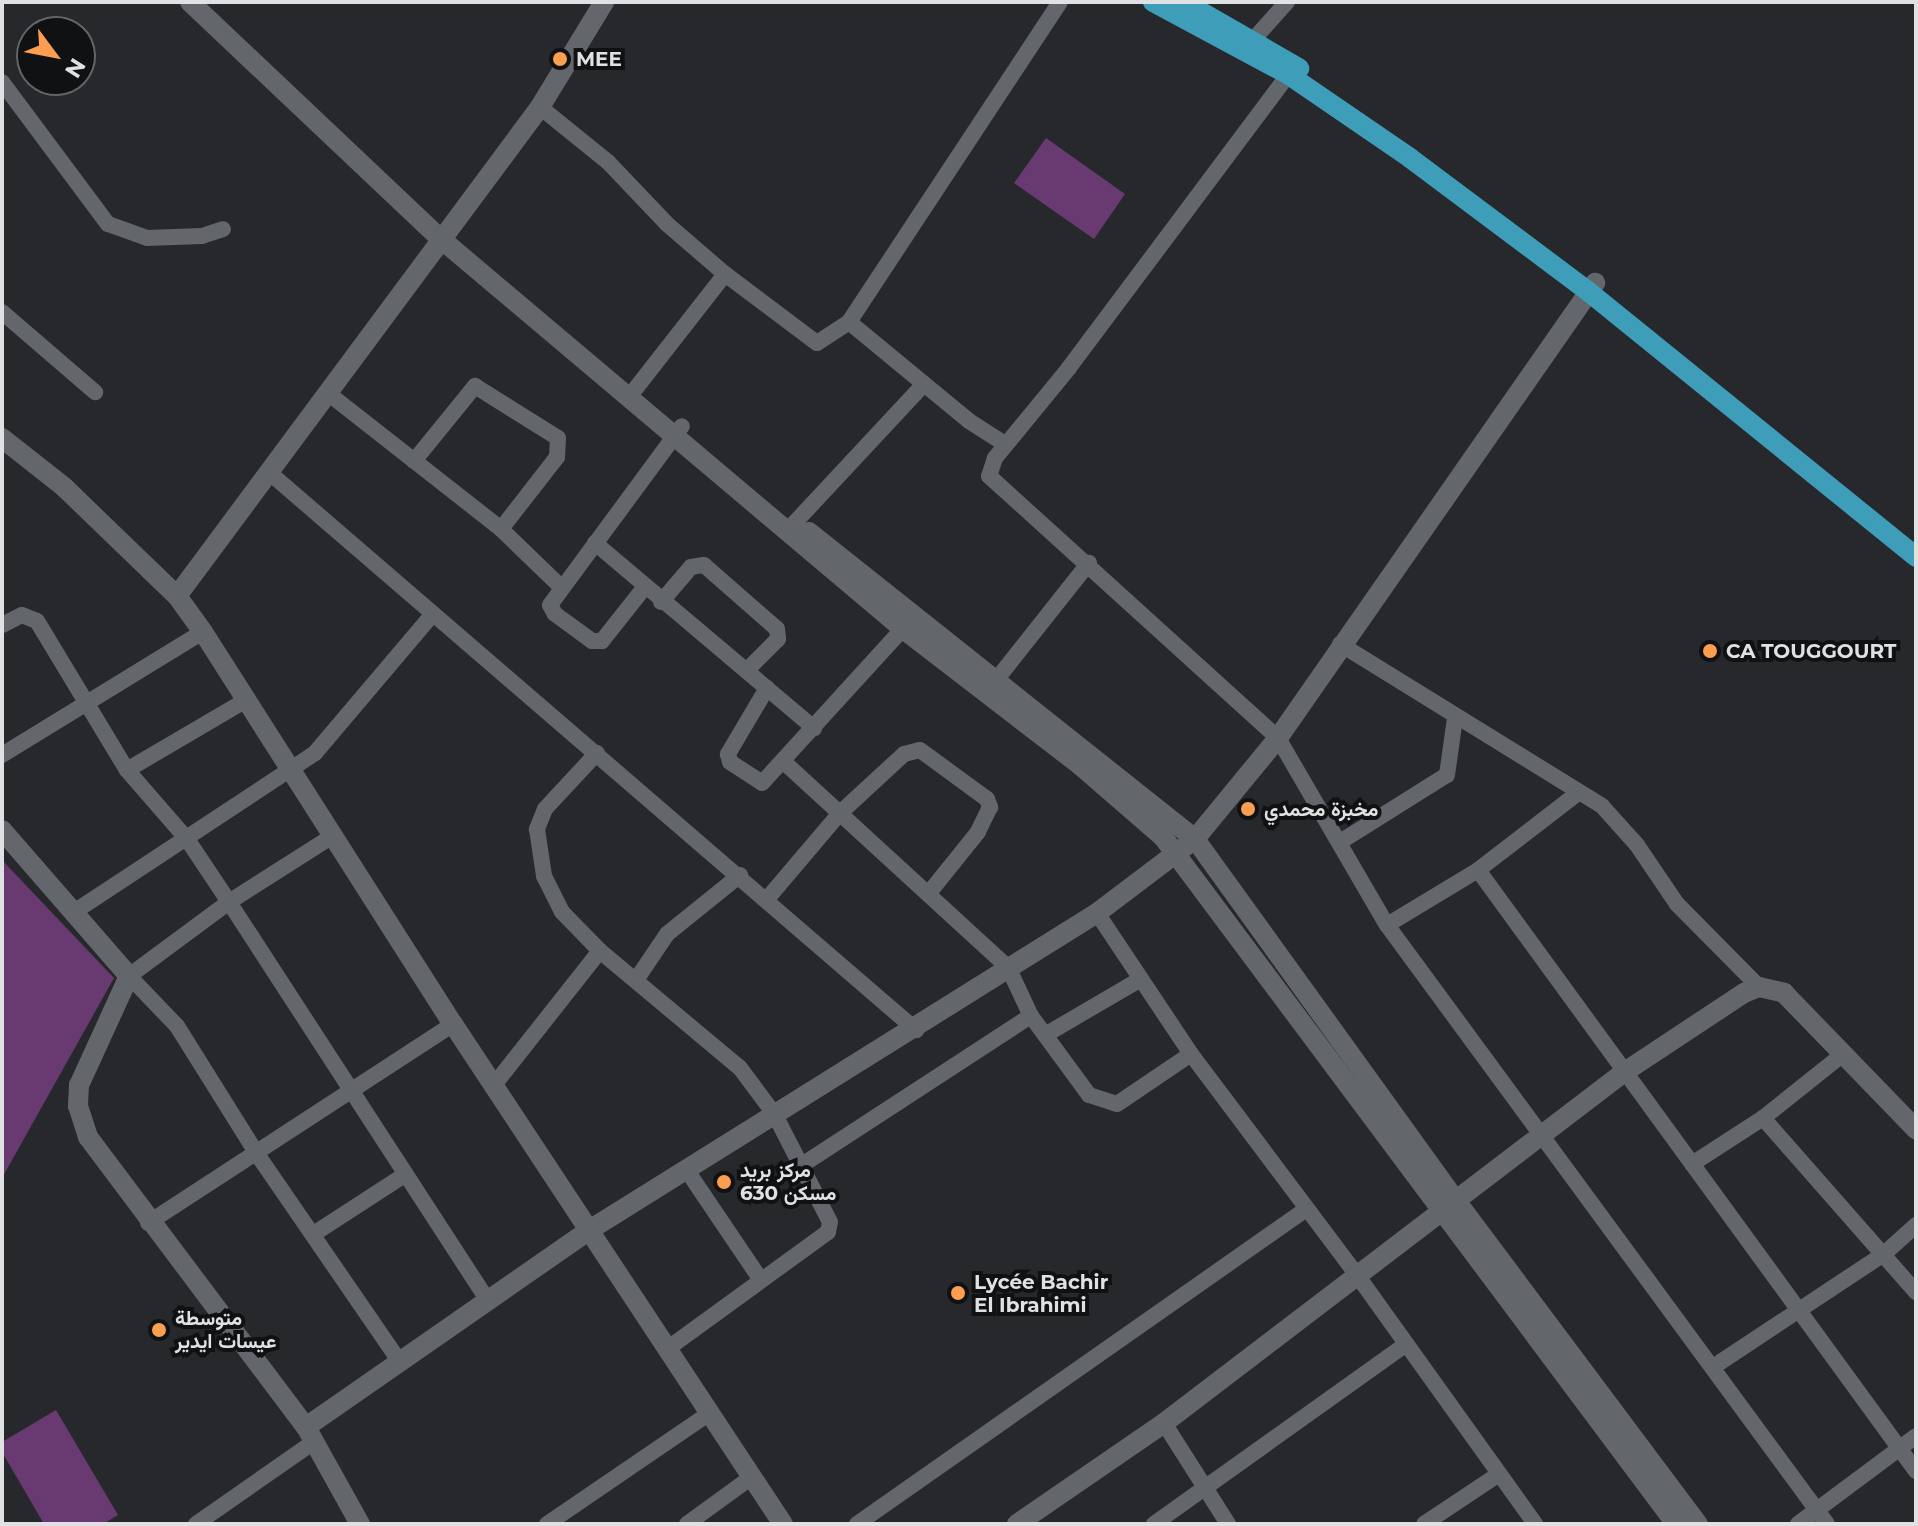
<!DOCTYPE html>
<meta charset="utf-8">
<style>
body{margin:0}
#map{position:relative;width:1918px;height:1526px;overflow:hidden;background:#26282c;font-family:Montserrat,Vazirmatn,sans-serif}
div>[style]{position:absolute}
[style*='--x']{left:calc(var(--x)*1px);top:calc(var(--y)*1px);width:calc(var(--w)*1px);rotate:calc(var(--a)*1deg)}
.green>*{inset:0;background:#693972}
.minor>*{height:16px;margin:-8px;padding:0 8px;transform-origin:8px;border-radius:8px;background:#63666a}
.tertiary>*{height:20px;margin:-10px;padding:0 10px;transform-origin:10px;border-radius:10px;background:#63666a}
.primary>*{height:20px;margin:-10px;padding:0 10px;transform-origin:10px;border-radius:10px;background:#3e9eba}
.dots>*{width:22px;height:22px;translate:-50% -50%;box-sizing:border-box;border:4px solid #101112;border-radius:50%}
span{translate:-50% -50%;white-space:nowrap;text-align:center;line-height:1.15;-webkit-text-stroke:8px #101112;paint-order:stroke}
.poi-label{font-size:20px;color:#dfe1e3;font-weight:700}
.left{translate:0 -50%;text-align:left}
.frame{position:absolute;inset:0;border:4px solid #dfe1e3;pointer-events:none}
.north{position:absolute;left:16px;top:16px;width:80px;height:80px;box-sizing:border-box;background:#101112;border:2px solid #636466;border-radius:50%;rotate:122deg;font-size:22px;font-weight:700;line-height:32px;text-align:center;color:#dfe1e3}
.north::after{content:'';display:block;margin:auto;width:28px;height:36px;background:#fb9e50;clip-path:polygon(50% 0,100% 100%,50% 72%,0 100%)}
</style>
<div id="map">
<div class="green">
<i style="clip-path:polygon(1046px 138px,1125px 194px,1094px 239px,1014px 183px)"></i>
<i style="clip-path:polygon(2px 860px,114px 978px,2px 1178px)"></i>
<i style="clip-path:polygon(56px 1410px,118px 1515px,103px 1524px,44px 1524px,2px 1452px,2px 1442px)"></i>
</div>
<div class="minor">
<i style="--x:1245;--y:49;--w:63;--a:-48.2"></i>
<i style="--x:1294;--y:67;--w:376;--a:126.8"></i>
<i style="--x:1069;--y:368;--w:117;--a:129.4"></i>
<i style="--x:995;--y:458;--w:19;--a:108"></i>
<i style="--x:989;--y:476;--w:390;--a:42.2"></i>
<i style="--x:1278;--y:738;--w:216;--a:59.8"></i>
<i style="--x:1387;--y:925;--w:743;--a:53.7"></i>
<i style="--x:2;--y:82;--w:177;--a:53.3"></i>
<i style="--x:108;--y:224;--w:41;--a:19.7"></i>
<i style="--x:147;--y:238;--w:55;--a:-2.1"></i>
<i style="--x:202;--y:236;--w:22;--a:-18"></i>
<i style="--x:540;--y:107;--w:87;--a:39"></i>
<i style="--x:608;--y:162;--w:86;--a:46.4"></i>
<i style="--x:667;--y:224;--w:77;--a:40.8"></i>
<i style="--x:725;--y:274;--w:115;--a:36.9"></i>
<i style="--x:817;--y:343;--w:38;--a:-33"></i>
<i style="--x:849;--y:322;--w:383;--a:-56.6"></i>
<i style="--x:2;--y:312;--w:123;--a:40.7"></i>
<i style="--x:849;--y:322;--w:156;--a:39.5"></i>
<i style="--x:969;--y:421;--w:43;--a:32.6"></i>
<i style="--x:329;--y:394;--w:219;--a:38.1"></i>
<i style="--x:501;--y:529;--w:82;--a:44"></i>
<i style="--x:629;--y:397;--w:156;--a:-52"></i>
<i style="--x:414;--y:461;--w:97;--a:-50.9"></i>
<i style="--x:475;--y:386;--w:98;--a:32.1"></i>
<i style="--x:558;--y:438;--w:19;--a:93"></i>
<i style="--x:557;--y:457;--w:91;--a:127.9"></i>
<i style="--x:271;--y:474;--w:852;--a:40.76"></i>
<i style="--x:787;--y:531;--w:201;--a:-47"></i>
<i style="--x:595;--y:543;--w:287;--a:40.2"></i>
<i style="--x:644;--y:588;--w:68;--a:128.4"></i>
<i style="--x:602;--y:641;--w:10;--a:180"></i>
<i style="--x:592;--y:641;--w:46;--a:-143.9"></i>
<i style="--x:555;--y:614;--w:10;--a:-119"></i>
<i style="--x:550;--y:605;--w:222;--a:-53.6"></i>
<i style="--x:661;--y:602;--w:46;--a:-49.4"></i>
<i style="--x:691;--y:567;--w:13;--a:-9"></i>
<i style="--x:704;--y:565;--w:97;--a:41.2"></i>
<i style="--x:777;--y:629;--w:10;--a:84"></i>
<i style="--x:778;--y:639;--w:44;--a:135"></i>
<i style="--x:2;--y:625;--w:22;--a:-27"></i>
<i style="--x:22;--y:615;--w:16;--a:22"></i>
<i style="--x:37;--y:621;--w:174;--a:58.9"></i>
<i style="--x:127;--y:770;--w:91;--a:49"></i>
<i style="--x:187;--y:839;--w:76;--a:56.3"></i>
<i style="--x:229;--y:902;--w:473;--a:57"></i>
<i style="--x:1340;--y:644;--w:308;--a:31.7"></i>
<i style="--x:1602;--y:806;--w:52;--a:48.1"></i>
<i style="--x:1637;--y:845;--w:71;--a:55.9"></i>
<i style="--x:1677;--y:904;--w:117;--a:45.3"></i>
<i style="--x:767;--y:688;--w:77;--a:120.6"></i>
<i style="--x:728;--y:754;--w:8;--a:76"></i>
<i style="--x:730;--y:762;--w:38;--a:33"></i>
<i style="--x:762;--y:783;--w:218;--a:-47.6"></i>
<i style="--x:989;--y:689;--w:161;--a:-51.6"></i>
<i style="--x:597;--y:753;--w:76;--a:132.9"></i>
<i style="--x:545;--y:809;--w:22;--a:112"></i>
<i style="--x:537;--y:829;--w:48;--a:81.5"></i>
<i style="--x:544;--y:876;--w:40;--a:63.4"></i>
<i style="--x:562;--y:912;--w:54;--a:45.7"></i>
<i style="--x:600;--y:951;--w:182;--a:39.9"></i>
<i style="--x:740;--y:1068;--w:59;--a:53.3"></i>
<i style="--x:775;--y:1115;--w:120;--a:62.8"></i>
<i style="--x:830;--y:1222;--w:10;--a:101"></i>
<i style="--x:828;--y:1232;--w:199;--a:144"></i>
<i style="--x:2;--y:755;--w:236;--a:-31.5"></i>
<i style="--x:785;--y:763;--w:302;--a:42.5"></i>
<i style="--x:1008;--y:967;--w:54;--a:64.9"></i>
<i style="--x:1031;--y:1016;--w:98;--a:53.7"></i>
<i style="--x:1089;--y:1095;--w:29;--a:18"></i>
<i style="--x:1117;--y:1104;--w:89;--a:-34"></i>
<i style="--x:127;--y:770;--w:140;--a:-30.4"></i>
<i style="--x:331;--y:837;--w:121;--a:147.5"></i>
<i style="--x:229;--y:902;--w:124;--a:143.5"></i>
<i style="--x:129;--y:976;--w:69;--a:46.2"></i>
<i style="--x:177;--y:1026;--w:151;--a:58"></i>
<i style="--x:257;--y:1154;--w:249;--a:55.5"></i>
<i style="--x:1340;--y:842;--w:126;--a:-32.1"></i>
<i style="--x:1447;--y:775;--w:58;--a:-82"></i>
<i style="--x:1478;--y:870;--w:744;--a:53.92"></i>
<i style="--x:767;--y:899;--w:111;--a:-49.7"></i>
<i style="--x:839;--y:814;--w:88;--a:-42.7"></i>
<i style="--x:904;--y:754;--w:16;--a:-14"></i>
<i style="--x:920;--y:750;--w:83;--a:36.2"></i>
<i style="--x:987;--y:799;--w:9;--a:69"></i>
<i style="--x:990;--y:807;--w:28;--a:116"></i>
<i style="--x:978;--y:832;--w:78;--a:128.8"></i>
<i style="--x:77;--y:910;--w:285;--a:-33.4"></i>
<i style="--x:315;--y:753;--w:182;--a:-49.7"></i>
<i style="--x:1097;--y:913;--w:169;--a:56.3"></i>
<i style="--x:1191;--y:1054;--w:276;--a:53.1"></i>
<i style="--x:1357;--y:1275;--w:306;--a:54.4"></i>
<i style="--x:1387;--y:925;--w:106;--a:-31.1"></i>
<i style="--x:1478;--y:870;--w:126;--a:-37.6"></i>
<i style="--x:636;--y:980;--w:55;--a:-56"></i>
<i style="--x:667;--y:934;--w:94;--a:-38.9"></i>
<i style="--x:1045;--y:1035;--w:111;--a:-30.3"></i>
<i style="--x:494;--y:1085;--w:171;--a:-51.7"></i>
<i style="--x:1763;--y:1118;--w:232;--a:48.7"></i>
<i style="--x:1692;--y:1164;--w:85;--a:-32.9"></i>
<i style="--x:1763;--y:1118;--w:101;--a:-38.6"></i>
<i style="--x:802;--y:1165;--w:273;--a:-33.1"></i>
<i style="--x:686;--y:1169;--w:134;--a:56"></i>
<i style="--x:148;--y:1223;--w:364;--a:-33.1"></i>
<i style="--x:315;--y:1233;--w:108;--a:-33"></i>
<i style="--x:1713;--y:1367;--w:206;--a:-33.5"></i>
<i style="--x:1885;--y:1253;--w:42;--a:-42.1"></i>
<i style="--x:1164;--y:1423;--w:120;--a:57.6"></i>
<i style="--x:196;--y:1524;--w:141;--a:-34.9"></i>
<i style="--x:547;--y:1524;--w:197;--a:-34.3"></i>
<i style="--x:687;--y:1524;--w:82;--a:-36"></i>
<i style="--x:857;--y:1524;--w:547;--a:-35.03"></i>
<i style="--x:1154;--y:1524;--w:310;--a:-35.5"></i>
<i style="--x:1424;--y:1524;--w:90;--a:-33.7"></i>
<i style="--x:1798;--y:1524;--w:147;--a:-36.7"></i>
</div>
<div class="tertiary">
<i style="--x:190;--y:2;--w:345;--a:43.4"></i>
<i style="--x:441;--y:239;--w:603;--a:40.16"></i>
<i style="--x:902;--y:628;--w:226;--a:37.6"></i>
<i style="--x:1081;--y:766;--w:108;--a:40.9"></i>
<i style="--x:1163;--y:837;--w:857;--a:53.25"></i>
<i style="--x:2;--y:438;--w:79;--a:38.3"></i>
<i style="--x:64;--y:487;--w:157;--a:44"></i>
<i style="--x:177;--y:596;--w:44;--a:54.2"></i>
<i style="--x:203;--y:632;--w:465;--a:57.5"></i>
<i style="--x:453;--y:1024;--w:599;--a:56.58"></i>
<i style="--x:809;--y:532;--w:493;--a:38.5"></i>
<i style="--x:1195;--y:839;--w:443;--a:54.2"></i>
<i style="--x:1454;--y:1198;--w:407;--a:53.2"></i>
<i style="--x:177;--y:596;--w:609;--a:-53.41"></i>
<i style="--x:540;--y:107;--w:123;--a:-58.6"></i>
<i style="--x:2;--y:830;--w:194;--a:49"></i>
<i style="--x:129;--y:976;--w:120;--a:114.6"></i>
<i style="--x:79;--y:1085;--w:21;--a:93"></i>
<i style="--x:78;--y:1106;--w:33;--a:72"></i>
<i style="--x:88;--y:1137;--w:363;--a:53.1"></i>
<i style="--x:306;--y:1427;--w:111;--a:60.9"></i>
<i style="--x:306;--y:1427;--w:347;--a:-34.8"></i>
<i style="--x:591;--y:1229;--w:597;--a:-31.99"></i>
<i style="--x:1097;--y:913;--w:123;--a:-37.1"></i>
<i style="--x:1195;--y:839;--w:131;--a:-50.6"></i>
<i style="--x:1278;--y:738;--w:555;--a:-55.13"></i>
<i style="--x:1017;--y:1524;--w:178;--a:-34.5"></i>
<i style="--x:1164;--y:1423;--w:577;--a:-37.33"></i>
<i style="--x:1623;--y:1073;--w:145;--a:-33.5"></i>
<i style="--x:1744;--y:993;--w:16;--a:-22"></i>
<i style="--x:1759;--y:987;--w:26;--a:13"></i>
<i style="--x:1784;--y:993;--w:190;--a:45.9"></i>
</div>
<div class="primary">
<i style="--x:1153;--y:2;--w:154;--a:28.2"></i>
<i style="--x:1289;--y:75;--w:147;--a:34.4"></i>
<i style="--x:1410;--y:158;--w:224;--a:36.8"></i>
<i style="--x:1589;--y:292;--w:421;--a:39"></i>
<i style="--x:1184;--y:2;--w:133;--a:29.9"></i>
</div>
<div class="dots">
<i style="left:560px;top:59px;background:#fb9e50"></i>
<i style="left:1710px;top:651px;background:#fb9e50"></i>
<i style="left:1248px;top:809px;background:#fb9e50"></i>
<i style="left:724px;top:1182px;background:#fb9e50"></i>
<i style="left:958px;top:1293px;background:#fb9e50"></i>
<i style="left:159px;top:1330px;background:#fb9e50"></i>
</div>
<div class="poi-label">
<span class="left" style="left:576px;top:59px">MEE</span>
<span class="left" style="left:1726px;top:651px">CA TOUGGOURT</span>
<span class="left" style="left:1264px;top:809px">مخبزة محمدي</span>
<span class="left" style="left:740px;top:1182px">مركز بريد<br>630 مسكن</span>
<span class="left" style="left:974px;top:1294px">Lycée Bachir<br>El Ibrahimi</span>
<span class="left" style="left:175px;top:1330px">متوسطة<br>عيسات ايدير</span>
</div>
<div class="frame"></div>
<div class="north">N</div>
</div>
